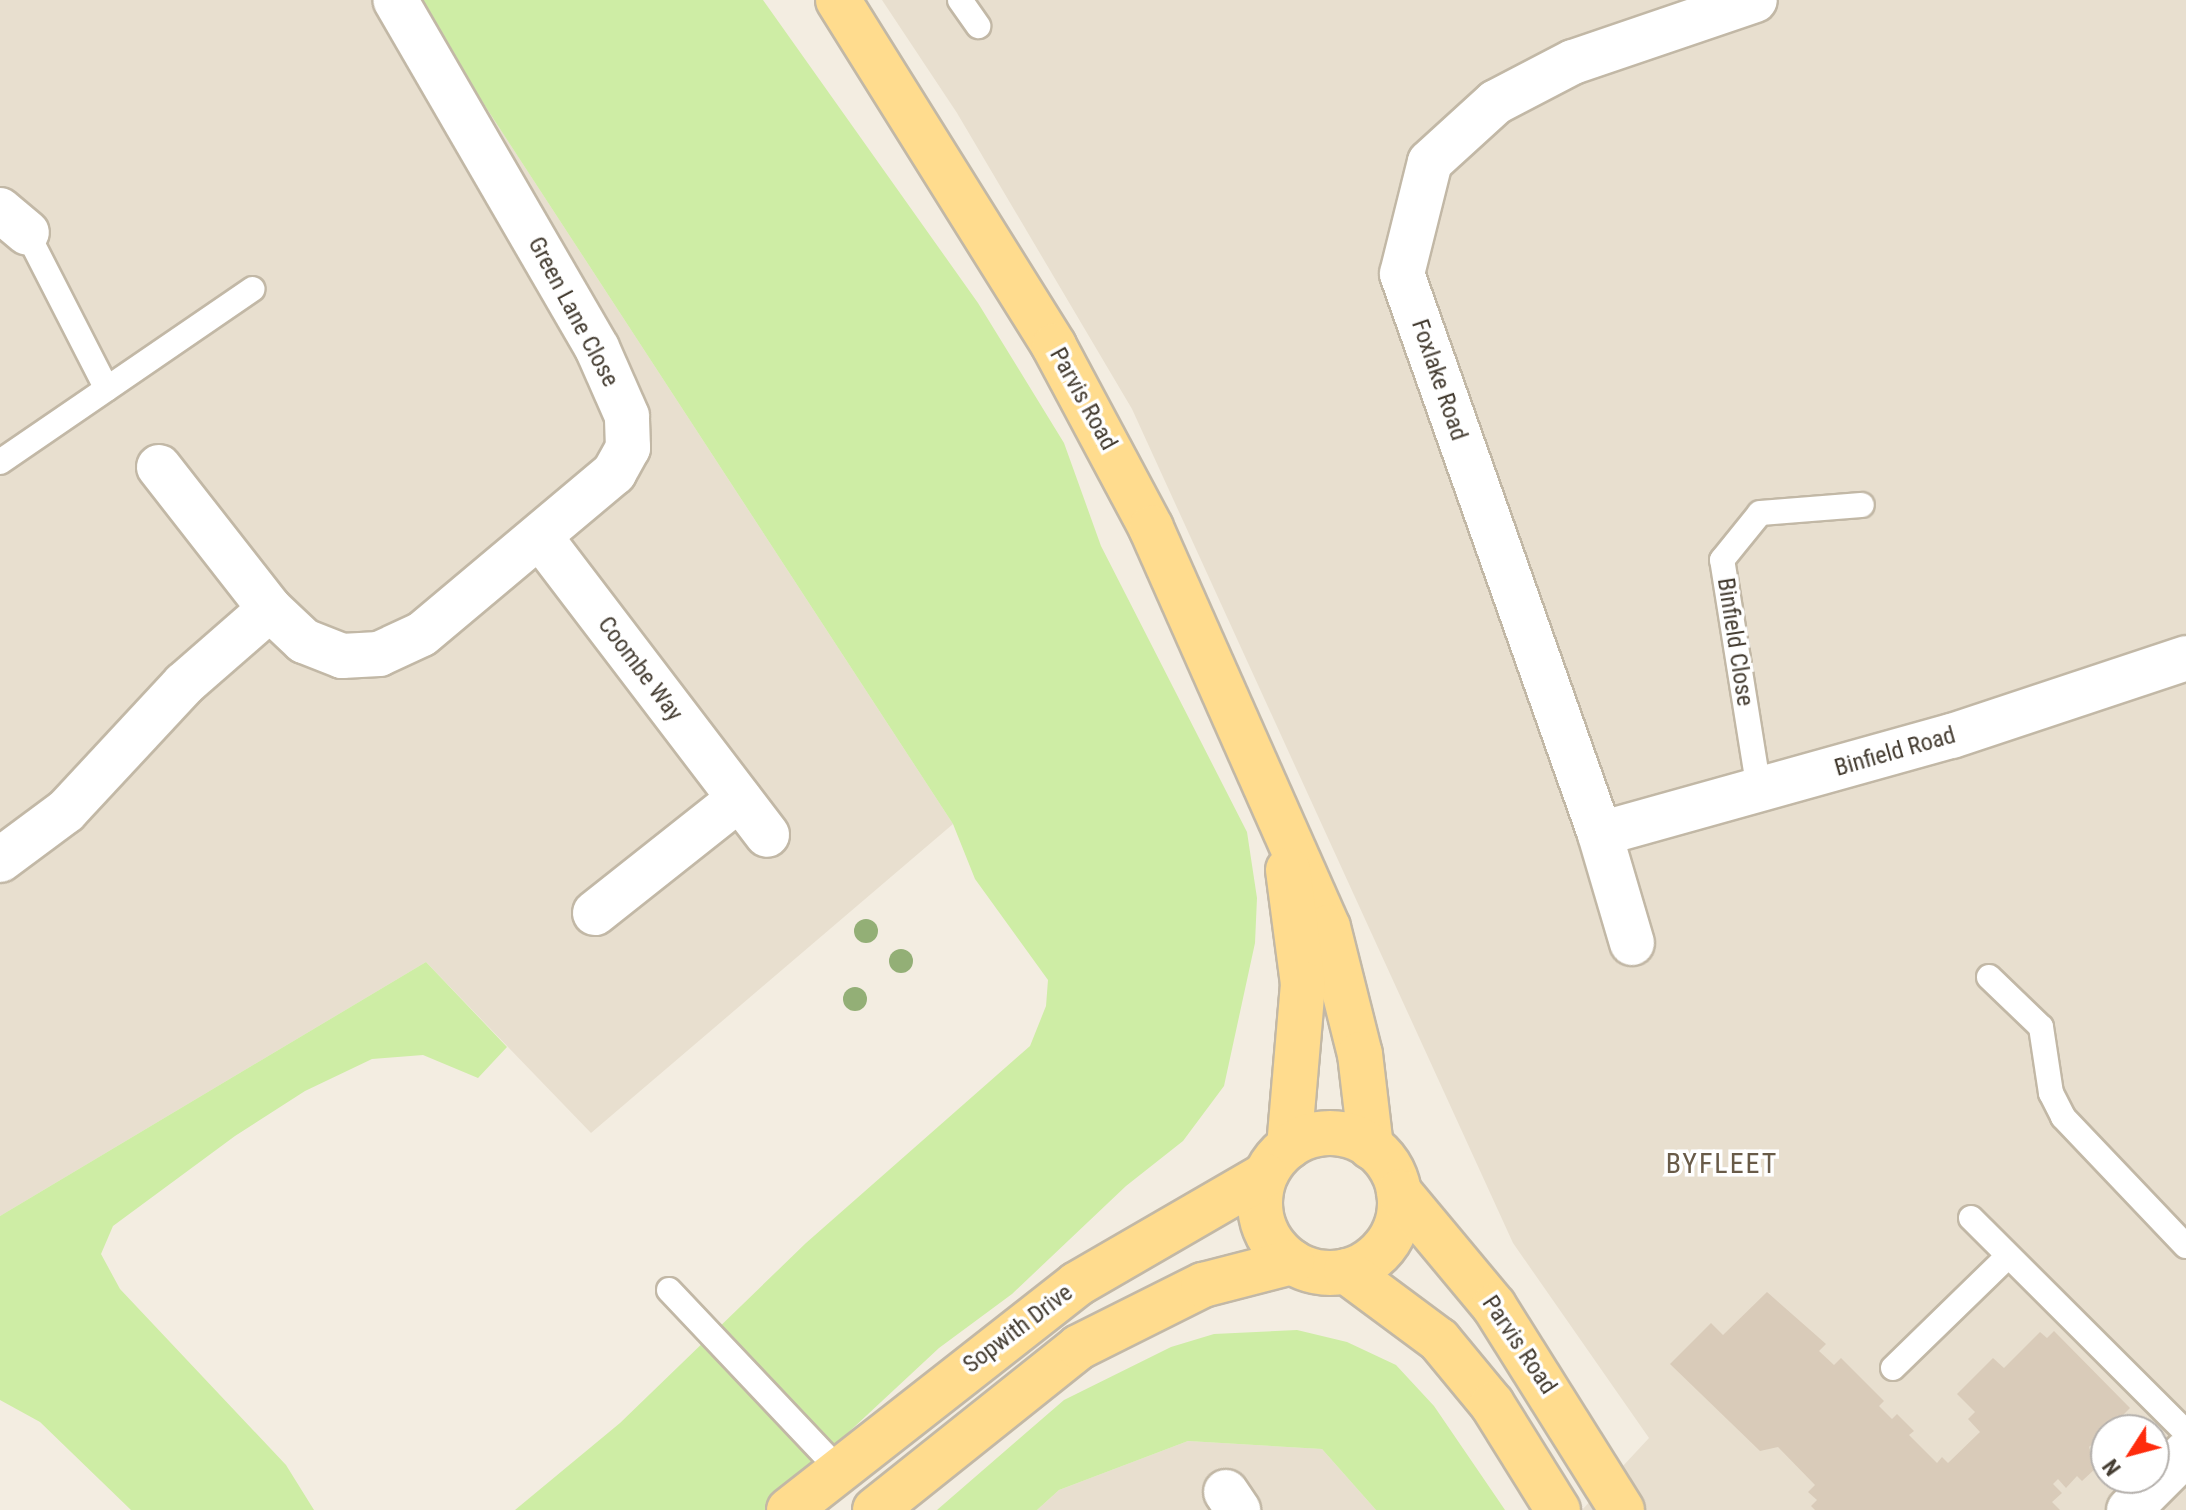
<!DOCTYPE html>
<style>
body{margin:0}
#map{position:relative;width:2186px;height:1510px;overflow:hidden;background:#f3ede1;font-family:"Roboto Condensed",sans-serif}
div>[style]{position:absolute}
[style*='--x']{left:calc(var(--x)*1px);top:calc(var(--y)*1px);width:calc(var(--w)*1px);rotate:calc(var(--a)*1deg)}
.residential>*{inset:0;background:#e8dfcf}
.green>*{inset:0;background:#ceeda5}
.building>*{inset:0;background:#d9cbb9}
.roads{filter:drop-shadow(2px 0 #c2b8a6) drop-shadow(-2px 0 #c2b8a6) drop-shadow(0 2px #c2b8a6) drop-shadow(0 -2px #c2b8a6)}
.service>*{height:24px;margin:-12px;padding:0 12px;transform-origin:12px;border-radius:12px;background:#fff}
.minor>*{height:44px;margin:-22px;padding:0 22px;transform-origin:22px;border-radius:22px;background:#fff}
.primary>*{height:44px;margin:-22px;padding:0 22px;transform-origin:22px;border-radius:22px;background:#ffdc8e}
.primary>.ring{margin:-22px;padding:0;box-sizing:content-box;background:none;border:44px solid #ffdc8e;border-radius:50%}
.trees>*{width:24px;height:24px;margin:-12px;border-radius:50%;background:#93af76}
span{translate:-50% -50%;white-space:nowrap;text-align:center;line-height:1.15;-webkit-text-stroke:7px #fff;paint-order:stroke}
.street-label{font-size:24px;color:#453d32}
.quarter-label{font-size:28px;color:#695b48;letter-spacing:2px}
.north{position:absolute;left:2090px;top:1414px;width:80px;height:80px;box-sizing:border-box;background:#fff;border:2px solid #b5b1ad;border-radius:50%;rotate:234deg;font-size:22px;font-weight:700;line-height:32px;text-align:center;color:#453d32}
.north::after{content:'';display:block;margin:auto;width:28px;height:36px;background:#ff2b0c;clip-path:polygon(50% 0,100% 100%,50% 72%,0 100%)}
</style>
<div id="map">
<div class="residential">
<i style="clip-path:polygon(0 0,416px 0,953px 824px,591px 1133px,426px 962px,0 1216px)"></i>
<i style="clip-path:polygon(evenodd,882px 0,2186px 0,2186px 1510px,1582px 1510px,1649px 1438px,1513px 1243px,1132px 409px,957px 113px,882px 0,2106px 1430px,2154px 1430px,2154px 1478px,2106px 1478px,2106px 1430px)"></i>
<i style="clip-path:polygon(1188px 1441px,1322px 1449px,1376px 1510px,1037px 1510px,1059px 1490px)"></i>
</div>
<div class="green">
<i style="clip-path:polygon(416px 0,763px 0,978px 303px,1064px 443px,1101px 546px,1247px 832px,1257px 898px,1255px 943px,1224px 1086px,1183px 1141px,1126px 1186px,1012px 1294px,939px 1348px,765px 1510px,515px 1510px,620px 1423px,806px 1243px,1030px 1046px,1046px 1006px,1048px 980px,975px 879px,953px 824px)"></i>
<i style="clip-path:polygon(426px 962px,507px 1047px,478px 1078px,423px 1055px,372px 1059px,305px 1091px,235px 1136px,113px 1226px,101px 1254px,120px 1289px,286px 1465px,314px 1510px,131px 1510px,40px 1422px,0 1400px,0 1216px)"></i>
<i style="clip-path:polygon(1297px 1330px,1347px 1342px,1396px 1365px,1434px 1406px,1505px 1510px,1376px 1510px,1322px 1449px,1188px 1441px,1059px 1490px,1037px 1510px,937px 1510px,1064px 1400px,1171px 1347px,1214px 1334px)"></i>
</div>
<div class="building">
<i style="clip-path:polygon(1767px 1292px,1826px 1344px,1819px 1351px,1834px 1365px,1841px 1358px,1884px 1401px,1879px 1406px,1892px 1419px,1897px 1414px,1914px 1431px,1909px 1435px,1937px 1463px,1942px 1457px,1948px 1463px,1980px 1432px,1968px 1419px,1975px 1412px,1957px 1394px,1993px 1358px,2004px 1368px,2040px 1332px,2047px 1338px,2054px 1331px,2130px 1408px,2123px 1415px,2130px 1422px,2122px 1430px,2110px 1427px,2089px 1447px,2096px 1468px,2082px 1481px,2077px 1476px,2066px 1488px,2058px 1479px,2053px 1484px,2062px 1493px,2052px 1502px,2060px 1510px,1815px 1510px,1811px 1506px,1817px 1500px,1808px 1492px,1815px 1485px,1778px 1447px,1760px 1451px,1670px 1364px,1711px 1323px,1723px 1335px)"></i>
</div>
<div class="roads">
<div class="service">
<i style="--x:960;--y:0;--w:32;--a:55"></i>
<i style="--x:27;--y:233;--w:175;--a:62.9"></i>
<i style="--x:0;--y:462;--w:306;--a:-34.4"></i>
<i style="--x:1759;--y:790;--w:233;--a:-99.1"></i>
<i style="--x:1722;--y:560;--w:60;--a:-51"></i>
<i style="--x:1760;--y:513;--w:102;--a:-4.5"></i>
<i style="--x:1989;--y:977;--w:72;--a:43.9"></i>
<i style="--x:2041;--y:1027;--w:67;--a:81.4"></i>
<i style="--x:2051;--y:1093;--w:27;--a:63"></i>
<i style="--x:2063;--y:1117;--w:178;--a:46.4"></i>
<i style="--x:1971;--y:1218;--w:303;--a:44.9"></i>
<i style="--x:669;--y:1290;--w:246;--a:46.6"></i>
<i style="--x:1893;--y:1368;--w:159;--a:-44.2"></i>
</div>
<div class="minor">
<i style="--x:0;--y:210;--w:35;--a:40"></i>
<i style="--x:159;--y:467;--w:180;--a:52"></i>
<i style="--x:270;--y:609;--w:47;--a:43.3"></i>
<i style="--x:304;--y:641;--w:41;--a:21.5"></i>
<i style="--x:342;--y:656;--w:37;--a:-3"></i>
<i style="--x:379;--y:654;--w:47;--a:-24.9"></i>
<i style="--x:422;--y:634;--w:251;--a:-40"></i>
<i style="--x:614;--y:473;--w:29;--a:-61"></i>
<i style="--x:628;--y:448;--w:32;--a:-92"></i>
<i style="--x:627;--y:416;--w:74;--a:-113.8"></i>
<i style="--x:597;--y:348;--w:402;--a:-120.1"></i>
<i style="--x:541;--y:538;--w:373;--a:52.7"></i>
<i style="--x:1600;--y:834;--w:365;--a:-15.6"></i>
<i style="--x:1952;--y:736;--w:247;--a:-18.4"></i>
<i style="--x:0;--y:860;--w:82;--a:-36.6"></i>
<i style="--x:66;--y:811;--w:173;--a:-47.1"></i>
<i style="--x:184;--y:684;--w:114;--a:-41.1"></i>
<i style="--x:595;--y:913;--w:184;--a:-38.4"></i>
<i style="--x:1632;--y:943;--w:114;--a:-106.4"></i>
<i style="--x:1600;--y:834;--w:594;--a:-109.47"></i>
<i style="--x:1402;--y:274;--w:115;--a:-76"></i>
<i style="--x:1430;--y:162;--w:89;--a:-42.3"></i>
<i style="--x:1496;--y:102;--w:87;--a:-27.5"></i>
<i style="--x:1573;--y:62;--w:192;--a:-18.8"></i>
<i style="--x:1226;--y:1492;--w:22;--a:56"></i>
<i style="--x:2129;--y:1510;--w:81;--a:-45"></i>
</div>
<div class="primary">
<i style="--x:838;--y:0;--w:408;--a:58"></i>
<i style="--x:1054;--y:346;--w:206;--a:61.9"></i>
<i style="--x:1151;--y:528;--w:436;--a:66.1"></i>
<i style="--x:1328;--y:927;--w:131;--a:75.9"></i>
<i style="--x:1360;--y:1054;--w:94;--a:83.3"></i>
<i style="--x:1288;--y:870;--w:115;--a:82.5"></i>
<i style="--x:1303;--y:984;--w:163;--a:94.9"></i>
<i class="ring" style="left:1260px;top:1133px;width:96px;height:96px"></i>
<i style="--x:1399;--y:1192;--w:148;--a:50.2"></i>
<i style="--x:1494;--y:1306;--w:241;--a:57.9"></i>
<i style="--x:1346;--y:1271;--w:116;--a:36.6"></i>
<i style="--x:1439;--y:1340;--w:83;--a:50.4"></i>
<i style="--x:1492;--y:1404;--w:125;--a:58.1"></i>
<i style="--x:789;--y:1510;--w:366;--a:-38.1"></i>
<i style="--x:1077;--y:1284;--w:217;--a:-30.1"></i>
<i style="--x:875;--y:1510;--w:261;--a:-38.6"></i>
<i style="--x:1079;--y:1347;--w:139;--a:-26.6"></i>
<i style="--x:1203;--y:1285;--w:92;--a:-14.5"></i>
</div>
</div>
<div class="trees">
<i style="left:866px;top:931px"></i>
<i style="left:901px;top:961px"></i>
<i style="left:855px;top:999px"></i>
</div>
<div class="street-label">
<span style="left:573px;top:312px;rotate:62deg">Green Lane Close</span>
<span style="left:1439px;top:380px;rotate:71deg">Foxlake Road</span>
<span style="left:1083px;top:399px;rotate:61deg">Parvis Road</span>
<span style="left:1735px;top:642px;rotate:81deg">Binfield Close</span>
<span style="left:640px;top:669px;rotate:53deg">Coombe Way</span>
<span style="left:1895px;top:752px;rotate:-16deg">Binfield Road</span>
<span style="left:1018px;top:1329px;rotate:-37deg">Sopwith Drive</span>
<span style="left:1519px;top:1345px;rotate:56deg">Parvis Road</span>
</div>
<div class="quarter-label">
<span style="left:1722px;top:1164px">BYFLEET</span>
</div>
<div class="north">N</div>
</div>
